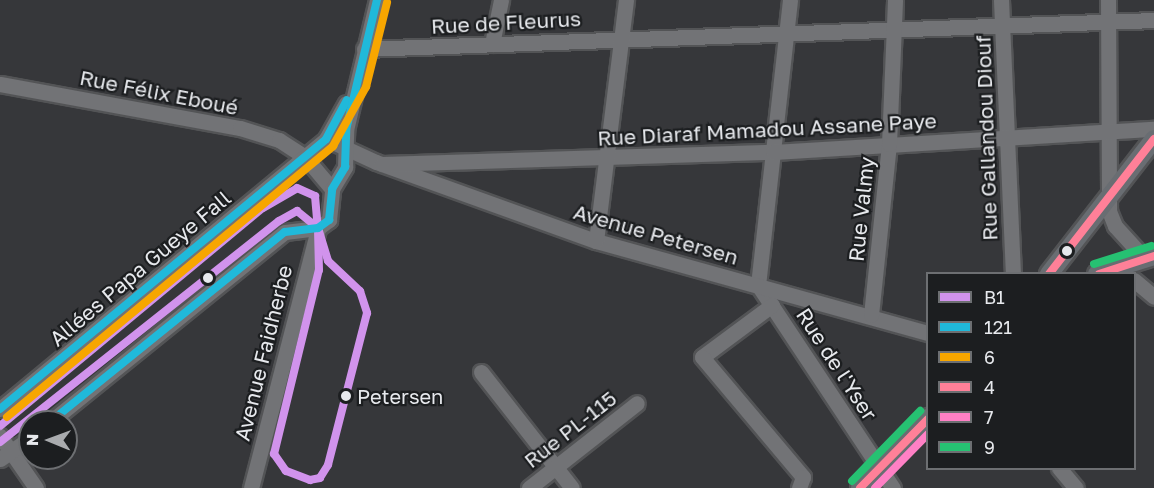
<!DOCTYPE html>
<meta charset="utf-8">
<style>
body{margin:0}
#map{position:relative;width:1154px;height:488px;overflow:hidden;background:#36373a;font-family:"Golos Text",sans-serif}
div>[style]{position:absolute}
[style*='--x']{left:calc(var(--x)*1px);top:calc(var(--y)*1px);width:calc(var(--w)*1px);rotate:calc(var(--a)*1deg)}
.roads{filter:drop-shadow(2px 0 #535456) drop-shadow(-2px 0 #535456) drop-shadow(0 2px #535456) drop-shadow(0 -2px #535456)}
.minor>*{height:15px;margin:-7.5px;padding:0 7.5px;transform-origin:7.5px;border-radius:7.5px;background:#727376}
.major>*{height:18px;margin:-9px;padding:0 9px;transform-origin:9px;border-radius:9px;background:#696d72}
.bus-1>*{height:8px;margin:-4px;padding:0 4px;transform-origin:4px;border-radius:4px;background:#d193ec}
.bus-2>*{height:8px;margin:-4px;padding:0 4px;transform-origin:4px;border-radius:4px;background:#20b9da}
.bus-3>*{height:8px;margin:-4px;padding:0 4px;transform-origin:4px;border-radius:4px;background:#f7a600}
.bus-4>*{height:8px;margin:-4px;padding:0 4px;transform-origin:4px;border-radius:4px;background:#ff8098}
.bus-5>*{height:8px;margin:-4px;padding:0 4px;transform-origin:4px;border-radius:4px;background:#ff80c5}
.bus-6>*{height:8px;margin:-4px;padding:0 4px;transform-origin:4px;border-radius:4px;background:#26c172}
.dots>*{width:16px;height:16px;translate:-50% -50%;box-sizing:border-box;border:3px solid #1c1e20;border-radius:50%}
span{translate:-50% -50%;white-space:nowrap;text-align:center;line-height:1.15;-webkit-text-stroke:4.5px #1c1e20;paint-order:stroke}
.bus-label{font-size:20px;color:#e7e9ed}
.left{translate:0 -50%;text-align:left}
.street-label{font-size:21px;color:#e7e9ed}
.legend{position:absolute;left:926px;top:272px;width:210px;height:198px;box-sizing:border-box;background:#1c1e20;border:2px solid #6d6f72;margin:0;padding:8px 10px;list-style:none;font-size:18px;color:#e7e9ed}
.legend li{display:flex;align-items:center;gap:12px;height:30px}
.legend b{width:30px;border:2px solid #6d6f72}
.north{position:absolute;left:18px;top:410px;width:60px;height:60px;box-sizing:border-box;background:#1c1e20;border:2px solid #6d6f72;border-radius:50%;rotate:271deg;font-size:16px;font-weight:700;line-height:24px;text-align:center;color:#e7e9ed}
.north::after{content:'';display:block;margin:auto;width:21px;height:27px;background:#a9abae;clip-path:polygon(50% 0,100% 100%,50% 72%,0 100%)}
</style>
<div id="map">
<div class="roads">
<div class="minor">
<i style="--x:790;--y:0;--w:287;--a:96.4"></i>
<i style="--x:758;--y:285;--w:244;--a:56.4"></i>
<i style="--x:1001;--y:0;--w:274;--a:87.5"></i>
<i style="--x:1108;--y:0;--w:211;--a:89.7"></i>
<i style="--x:1109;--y:211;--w:16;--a:68"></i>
<i style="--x:1115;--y:226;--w:45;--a:47.7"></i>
<i style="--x:492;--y:44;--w:45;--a:-78.4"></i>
<i style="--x:364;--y:49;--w:791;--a:-2.1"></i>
<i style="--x:0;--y:84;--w:244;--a:10.4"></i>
<i style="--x:240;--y:128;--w:41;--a:17.1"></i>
<i style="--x:279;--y:140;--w:31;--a:33"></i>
<i style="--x:305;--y:157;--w:42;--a:49.8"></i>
<i style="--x:326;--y:139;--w:55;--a:24.7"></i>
<i style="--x:376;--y:162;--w:234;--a:19.8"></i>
<i style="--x:596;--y:241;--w:345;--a:15.5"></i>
<i style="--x:382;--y:164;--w:391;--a:-1.8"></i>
<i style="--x:773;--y:152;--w:382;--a:-3.5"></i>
<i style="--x:596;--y:241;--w:243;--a:-82.9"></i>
<i style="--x:1134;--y:280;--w:26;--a:40"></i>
<i style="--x:772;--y:305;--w:87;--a:143.4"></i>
<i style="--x:702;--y:357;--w:157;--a:49.9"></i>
<i style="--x:803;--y:477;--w:12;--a:110"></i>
<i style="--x:871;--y:315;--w:172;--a:-84"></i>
<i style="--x:889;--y:144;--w:144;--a:-87.6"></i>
<i style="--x:481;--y:372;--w:147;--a:51.9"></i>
<i style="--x:0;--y:409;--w:423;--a:-39.6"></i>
<i style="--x:326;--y:139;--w:41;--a:-60.9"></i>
<i style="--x:50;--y:422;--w:302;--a:-39"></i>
<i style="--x:285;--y:232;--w:33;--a:-7"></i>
<i style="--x:318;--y:228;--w:14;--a:-36"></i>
<i style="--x:329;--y:220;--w:31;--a:-84"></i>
<i style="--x:332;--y:189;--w:26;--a:-59"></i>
<i style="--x:345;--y:167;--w:37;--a:-88"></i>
<i style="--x:346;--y:130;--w:134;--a:-76.6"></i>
<i style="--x:0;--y:436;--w:63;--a:55.3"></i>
<i style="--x:0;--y:459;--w:37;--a:-35"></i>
<i style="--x:1059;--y:468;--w:26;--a:50"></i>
<i style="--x:251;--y:488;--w:268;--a:-75.5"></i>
<i style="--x:529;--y:488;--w:137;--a:-38.2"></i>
</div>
<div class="major">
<i style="--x:1049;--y:274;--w:171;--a:-52.1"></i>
<i style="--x:1097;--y:274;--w:60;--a:-17.5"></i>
<i style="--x:860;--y:488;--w:98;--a:-45.8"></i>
</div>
</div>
<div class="bus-1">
<i style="--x:318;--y:228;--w:34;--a:73"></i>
<i style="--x:328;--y:261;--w:44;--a:43.2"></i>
<i style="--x:360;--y:291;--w:23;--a:72"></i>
<i style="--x:367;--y:313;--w:157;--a:104.4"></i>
<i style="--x:328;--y:465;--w:15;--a:122"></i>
<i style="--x:320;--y:478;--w:10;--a:169"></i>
<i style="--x:310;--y:480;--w:26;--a:-159"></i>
<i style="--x:286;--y:471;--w:21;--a:-125"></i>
<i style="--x:274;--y:454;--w:189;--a:-76.3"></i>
<i style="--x:319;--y:270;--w:42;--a:-91.4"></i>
<i style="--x:0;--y:426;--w:342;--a:-39.7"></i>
<i style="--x:263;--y:208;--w:39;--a:-30"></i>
<i style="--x:297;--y:188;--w:20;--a:24"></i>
<i style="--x:315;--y:196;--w:32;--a:85"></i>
<i style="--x:0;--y:442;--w:356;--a:-38.4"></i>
<i style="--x:279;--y:221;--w:21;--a:-29"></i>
<i style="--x:297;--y:211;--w:27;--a:39"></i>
</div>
<div class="bus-2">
<i style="--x:0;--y:409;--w:423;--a:-39.6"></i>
<i style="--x:326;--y:139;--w:44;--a:-61.7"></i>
<i style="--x:50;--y:422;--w:302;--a:-39"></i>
<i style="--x:285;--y:232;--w:33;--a:-7"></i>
<i style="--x:318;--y:228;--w:14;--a:-36"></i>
<i style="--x:329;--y:220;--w:31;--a:-84"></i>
<i style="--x:332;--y:189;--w:26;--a:-59"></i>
<i style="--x:345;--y:167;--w:37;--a:-88"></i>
<i style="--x:346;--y:130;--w:134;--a:-76.6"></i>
</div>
<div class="bus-3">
<i style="--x:7;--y:417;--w:424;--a:-39.7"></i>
<i style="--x:333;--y:146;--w:68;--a:-60.8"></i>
<i style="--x:366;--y:87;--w:87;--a:-76"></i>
</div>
<div class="bus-4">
<i style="--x:1049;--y:274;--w:171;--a:-52.1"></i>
<i style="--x:1099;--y:274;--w:58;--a:-18.1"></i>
<i style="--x:860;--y:488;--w:97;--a:-45.4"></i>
</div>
<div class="bus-5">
<i style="--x:875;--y:488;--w:76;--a:-45.5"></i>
</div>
<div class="bus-6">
<i style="--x:1094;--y:264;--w:60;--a:-17.5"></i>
<i style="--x:852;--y:481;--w:98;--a:-45.8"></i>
</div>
<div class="dots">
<i style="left:1067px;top:251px;background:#e7e9ed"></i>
<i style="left:208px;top:278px;background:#e7e9ed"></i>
<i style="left:346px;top:396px;background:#e7e9ed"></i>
</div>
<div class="bus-label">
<span class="left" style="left:357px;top:396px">Petersen</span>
</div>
<div class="street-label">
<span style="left:506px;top:22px;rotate:-3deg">Rue de Fleurus</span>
<span style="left:159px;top:92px;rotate:11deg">Rue Félix Eboué</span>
<span style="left:767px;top:129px;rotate:-3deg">Rue Diaraf Mamadou Assane Paye</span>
<span style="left:986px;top:138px;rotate:-92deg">Rue Gallandou Diouf</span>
<span style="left:861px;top:209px;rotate:-84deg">Rue Valmy</span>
<span style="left:656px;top:234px;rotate:16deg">Avenue Petersen</span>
<span style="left:140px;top:268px;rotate:-40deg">Allées Papa Gueye Fall</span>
<span style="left:263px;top:353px;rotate:-76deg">Avenue Faidherbe</span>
<span style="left:837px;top:364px;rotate:57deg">Rue de l'Yser</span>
<span style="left:570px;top:429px;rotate:-38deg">Rue PL-115</span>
</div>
<ul class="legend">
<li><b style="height:8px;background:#d193ec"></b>B1</li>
<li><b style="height:8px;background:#20b9da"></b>121</li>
<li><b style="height:8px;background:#f7a600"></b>6</li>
<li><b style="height:8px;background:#ff8098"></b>4</li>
<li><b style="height:8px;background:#ff80c5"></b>7</li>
<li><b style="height:8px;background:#26c172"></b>9</li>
</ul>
<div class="north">N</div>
</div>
